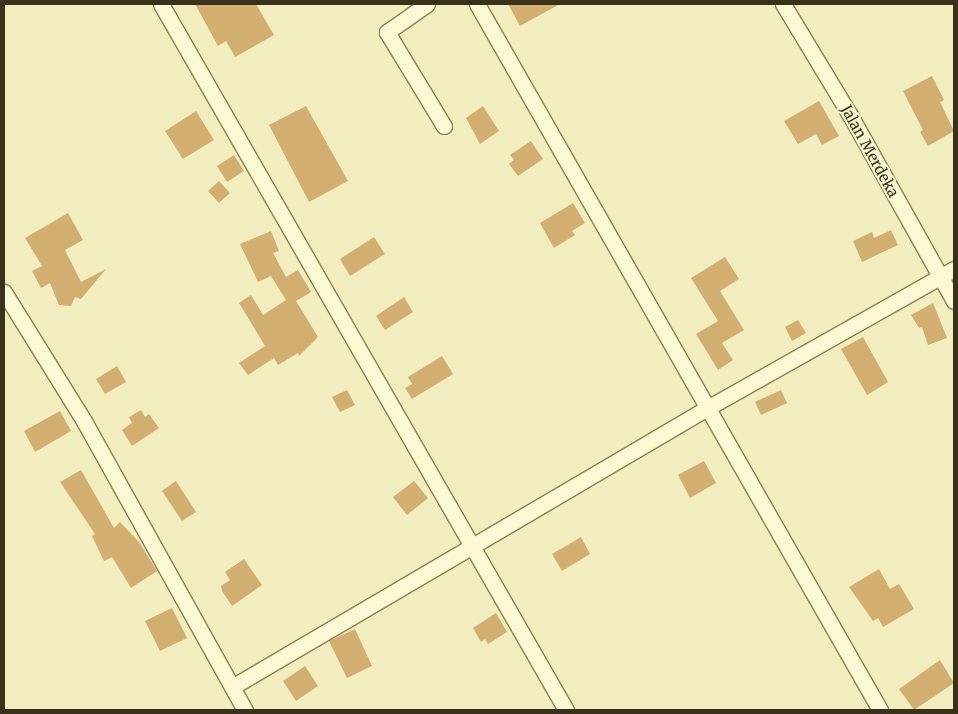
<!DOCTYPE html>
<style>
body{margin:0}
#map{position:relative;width:958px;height:714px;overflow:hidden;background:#f2edbf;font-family:Merriweather,serif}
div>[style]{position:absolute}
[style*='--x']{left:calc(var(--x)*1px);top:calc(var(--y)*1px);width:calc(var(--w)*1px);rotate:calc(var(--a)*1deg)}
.building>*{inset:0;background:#d3ae71}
.roads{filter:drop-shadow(1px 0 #8c7e55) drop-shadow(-1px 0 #8c7e55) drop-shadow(0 1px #8c7e55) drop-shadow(0 -1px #8c7e55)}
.street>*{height:15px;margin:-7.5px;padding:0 7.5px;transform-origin:7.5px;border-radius:7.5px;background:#fcf8d3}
span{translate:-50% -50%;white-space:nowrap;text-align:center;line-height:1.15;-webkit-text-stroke:4px #f8f5cf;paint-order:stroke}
.street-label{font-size:15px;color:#3a311b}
.frame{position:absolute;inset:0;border:5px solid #3a311b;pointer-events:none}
</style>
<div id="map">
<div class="building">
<i style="clip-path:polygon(195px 4px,256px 4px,274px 35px,235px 57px,226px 41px,218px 46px)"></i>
<i style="clip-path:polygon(508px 4px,560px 4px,520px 26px)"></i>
<i style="clip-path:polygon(932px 76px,944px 100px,940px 102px,954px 131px,928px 146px,920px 132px,923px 130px,903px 91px)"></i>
<i style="clip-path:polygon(819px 101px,839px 136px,822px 145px,816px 134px,798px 144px,784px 121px)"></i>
<i style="clip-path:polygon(306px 106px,348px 181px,309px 202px,269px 125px)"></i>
<i style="clip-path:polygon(483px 106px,499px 131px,480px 144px,466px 118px)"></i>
<i style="clip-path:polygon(196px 111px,214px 140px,183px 159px,165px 131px)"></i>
<i style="clip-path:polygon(531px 141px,543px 159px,518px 176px,509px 164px,514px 160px,510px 155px)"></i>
<i style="clip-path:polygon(234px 155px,244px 171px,227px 182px,217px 166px)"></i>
<i style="clip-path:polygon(219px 181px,230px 193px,219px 203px,208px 191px)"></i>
<i style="clip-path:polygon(573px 203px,585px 223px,572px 231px,575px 235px,554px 248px,540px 223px)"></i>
<i style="clip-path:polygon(68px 213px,83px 240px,65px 250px,81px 282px,106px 269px,81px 299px,75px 297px,71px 306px,59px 305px,50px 283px,41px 288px,32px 271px,42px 266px,25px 238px)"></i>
<i style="clip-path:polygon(891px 230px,898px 245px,862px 262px,853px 241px,872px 232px,874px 238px)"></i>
<i style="clip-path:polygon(271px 231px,279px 251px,273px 253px,286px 277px,298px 270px,311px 292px,296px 301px,318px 337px,299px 356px,298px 353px,278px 365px,274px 358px,248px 375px,239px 363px,265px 346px,239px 303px,251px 295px,263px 315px,286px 300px,271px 276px,258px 282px,240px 244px)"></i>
<i style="clip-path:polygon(374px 237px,385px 254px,350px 276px,340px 259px)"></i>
<i style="clip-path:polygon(725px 257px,739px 279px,720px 291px,744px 330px,722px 343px,733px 360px,718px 370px,696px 334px,718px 321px,691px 278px)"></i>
<i style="clip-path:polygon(404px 297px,413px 312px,385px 330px,376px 316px)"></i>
<i style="clip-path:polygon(933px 303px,947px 338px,928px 345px,922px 327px,919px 328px,911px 315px)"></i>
<i style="clip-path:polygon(798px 320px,806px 333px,792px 341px,785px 327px)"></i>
<i style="clip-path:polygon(863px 337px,888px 382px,867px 395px,841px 349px)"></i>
<i style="clip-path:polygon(442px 356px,453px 374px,412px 399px,405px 388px,412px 384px,408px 377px)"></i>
<i style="clip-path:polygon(117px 366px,126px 382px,105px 394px,96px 379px)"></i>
<i style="clip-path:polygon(347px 390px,355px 405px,340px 412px,332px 397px)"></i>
<i style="clip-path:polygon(781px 390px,787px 403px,761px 415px,755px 402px)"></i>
<i style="clip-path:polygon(141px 410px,145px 417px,149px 414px,159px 428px,132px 446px,122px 430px,132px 423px,129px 417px)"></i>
<i style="clip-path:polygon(60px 411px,71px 431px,35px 452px,24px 431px)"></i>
<i style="clip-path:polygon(704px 461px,716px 483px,690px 498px,678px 475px)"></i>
<i style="clip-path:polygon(81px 470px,114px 528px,120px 522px,139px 542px,157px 571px,131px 588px,112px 557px,104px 561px,92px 536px,95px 534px,60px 482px)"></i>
<i style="clip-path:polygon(176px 481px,196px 512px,182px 521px,162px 491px)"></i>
<i style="clip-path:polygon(414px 481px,428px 498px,407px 515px,393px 497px)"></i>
<i style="clip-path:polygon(581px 537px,590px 554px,562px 571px,552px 554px)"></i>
<i style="clip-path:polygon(244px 559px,262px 585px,232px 606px,222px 591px,221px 586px,230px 580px,225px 572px)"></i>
<i style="clip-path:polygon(879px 569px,890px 589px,899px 584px,914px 609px,883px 627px,878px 618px,873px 621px,849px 587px)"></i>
<i style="clip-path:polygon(172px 608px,187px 638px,160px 651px,145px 621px)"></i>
<i style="clip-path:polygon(496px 613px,507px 632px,488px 644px,485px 639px,481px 642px,473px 628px)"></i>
<i style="clip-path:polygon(355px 629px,372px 666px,347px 678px,329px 641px)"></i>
<i style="clip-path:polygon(940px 660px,954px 683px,914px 710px,899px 689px)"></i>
<i style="clip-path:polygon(305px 666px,318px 686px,296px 701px,283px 681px)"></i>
</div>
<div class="roads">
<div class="street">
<i style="--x:161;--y:4;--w:814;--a:60.16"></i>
<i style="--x:427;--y:4;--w:49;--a:145"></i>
<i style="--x:387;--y:32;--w:110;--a:58.8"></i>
<i style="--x:477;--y:4;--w:813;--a:60.28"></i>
<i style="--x:783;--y:4;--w:130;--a:58.9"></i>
<i style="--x:850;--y:115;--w:213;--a:60.8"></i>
<i style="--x:4;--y:292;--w:152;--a:58.2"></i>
<i style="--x:84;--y:421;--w:331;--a:60.9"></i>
<i style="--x:232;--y:687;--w:553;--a:-30.41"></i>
<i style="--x:709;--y:407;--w:281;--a:-29.4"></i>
</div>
</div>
<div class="street-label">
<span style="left:870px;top:151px;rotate:61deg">Jalan Merdeka</span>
</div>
<div class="frame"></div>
</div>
